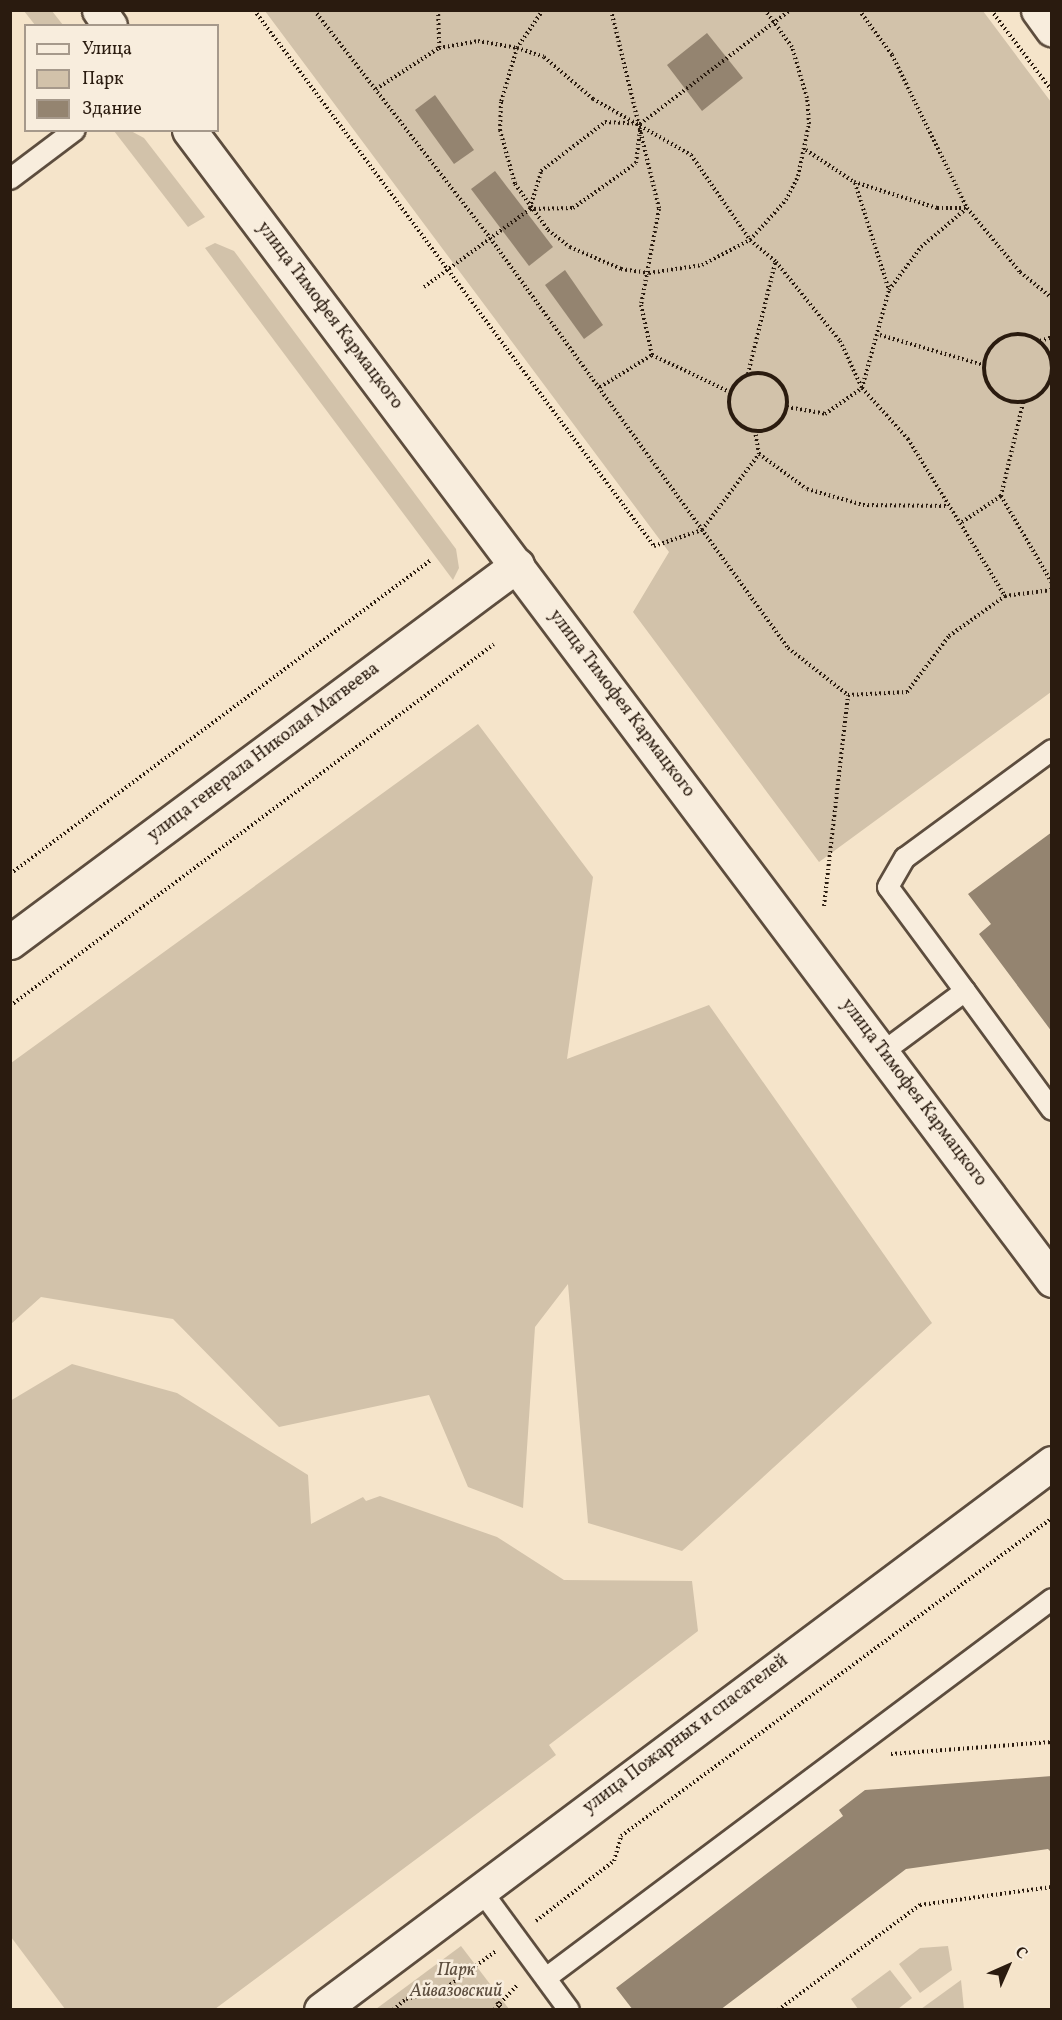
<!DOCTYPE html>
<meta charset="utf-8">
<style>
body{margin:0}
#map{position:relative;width:1062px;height:2020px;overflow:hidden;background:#f5e4ca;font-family:Vollkorn,serif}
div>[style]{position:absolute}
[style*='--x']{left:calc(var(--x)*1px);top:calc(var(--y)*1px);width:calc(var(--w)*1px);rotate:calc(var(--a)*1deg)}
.green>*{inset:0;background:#d2c2aa}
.building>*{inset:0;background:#948470}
.path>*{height:4px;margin-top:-2px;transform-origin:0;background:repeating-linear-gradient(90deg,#2a1b0f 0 1.5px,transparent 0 4.5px)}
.path>.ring{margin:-2px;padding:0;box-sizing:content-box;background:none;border:4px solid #2a1b0f;border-radius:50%}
.roads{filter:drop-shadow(2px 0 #5d4d3e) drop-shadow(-2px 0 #5d4d3e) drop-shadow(0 2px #5d4d3e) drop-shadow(0 -2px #5d4d3e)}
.lane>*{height:20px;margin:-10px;padding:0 10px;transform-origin:10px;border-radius:10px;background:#f8eddd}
.street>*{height:33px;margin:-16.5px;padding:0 16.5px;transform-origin:16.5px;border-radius:16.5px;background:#f8eddd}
.secondary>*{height:33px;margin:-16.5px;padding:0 16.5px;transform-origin:16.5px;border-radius:16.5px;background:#f8eddd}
span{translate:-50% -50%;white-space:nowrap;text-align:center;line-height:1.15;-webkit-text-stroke:5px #f8eddd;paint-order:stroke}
.street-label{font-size:18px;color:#2a1b0f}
.park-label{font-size:18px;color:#5c4d3e;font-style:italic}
.frame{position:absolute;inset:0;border:12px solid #2a1b0f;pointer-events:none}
.legend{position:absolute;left:24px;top:24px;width:195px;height:108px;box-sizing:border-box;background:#f8eddd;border:2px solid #a6998b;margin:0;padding:8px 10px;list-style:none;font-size:18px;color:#2a1b0f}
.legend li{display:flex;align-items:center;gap:12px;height:30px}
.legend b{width:30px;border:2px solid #a6998b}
.north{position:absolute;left:978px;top:1936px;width:60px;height:60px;-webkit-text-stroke:4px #f8eddd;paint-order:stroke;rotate:45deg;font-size:16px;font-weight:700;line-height:24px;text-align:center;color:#2a1b0f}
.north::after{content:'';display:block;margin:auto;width:21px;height:27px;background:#2a1b0f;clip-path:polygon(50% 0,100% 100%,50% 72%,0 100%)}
</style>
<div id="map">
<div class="green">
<i style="clip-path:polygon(24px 11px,52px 11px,63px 25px,35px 25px)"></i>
<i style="clip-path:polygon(265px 11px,983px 11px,1051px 102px,1051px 692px,819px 862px,633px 612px,669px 552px)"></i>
<i style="clip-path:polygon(114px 131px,131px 131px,144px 138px,205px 217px,188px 227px)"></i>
<i style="clip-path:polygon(215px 243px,234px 251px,456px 549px,459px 568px,453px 580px,205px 248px)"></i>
<i style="clip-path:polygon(478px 724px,593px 877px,567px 1059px,709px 1005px,932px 1323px,682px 1551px,588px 1523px,568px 1284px,535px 1327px,523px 1508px,468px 1487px,429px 1395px,279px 1427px,173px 1319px,41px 1297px,11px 1324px,11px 1063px)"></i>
<i style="clip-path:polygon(72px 1364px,177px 1393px,308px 1475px,311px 1524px,363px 1497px,366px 1501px,380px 1496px,497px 1537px,564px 1580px,692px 1581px,698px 1631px,549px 1745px,556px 1755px,215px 2009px,65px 2009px,11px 1937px,10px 1401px)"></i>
<i style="clip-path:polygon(461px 1946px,509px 2009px,376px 2009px)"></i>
<i style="clip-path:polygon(948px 1946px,952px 1970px,920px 1993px,899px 1964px,920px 1948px)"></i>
<i style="clip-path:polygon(890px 1970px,912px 1998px,898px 2009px,858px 2009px,851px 1999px)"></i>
<i style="clip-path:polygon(961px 1980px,964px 2009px,921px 2009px)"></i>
</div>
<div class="building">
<i style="clip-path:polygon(707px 33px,743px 78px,702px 111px,667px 65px)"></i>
<i style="clip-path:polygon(435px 95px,474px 150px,454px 164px,415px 110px)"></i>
<i style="clip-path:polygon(495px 171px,553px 247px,529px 266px,471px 189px)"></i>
<i style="clip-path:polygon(565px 270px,603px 325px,584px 339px,545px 285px)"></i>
<i style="clip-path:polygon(1052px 832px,1052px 1032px,979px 934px,991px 924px,968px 894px)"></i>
<i style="clip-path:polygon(1052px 1776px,1052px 1853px,1048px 1849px,906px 1869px,720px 2010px,633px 2010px,616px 1988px,843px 1816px,839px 1810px,865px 1790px)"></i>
</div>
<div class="path">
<i style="--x:254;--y:10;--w:669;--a:53.27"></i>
<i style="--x:654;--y:546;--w:51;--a:-18.4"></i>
<i style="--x:702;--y:530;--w:95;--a:-53.1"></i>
<i style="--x:759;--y:454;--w:23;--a:-100"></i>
<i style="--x:314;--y:10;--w:288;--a:52.3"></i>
<i style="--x:490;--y:238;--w:507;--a:53.99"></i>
<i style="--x:788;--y:648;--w:76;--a:38.1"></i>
<i style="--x:848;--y:695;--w:59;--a:-2.9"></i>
<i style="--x:907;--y:692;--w:70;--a:-53.1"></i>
<i style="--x:949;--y:636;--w:69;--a:-35.5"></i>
<i style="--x:1005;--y:596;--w:47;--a:-7.3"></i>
<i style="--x:438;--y:10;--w:38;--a:88"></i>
<i style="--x:543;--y:10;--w:46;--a:124.4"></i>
<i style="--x:517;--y:48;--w:56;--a:106.5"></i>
<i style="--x:501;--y:102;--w:28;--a:92"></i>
<i style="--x:500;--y:130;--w:56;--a:74.5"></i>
<i style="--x:515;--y:184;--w:57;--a:54.3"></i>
<i style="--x:548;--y:230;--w:28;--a:38"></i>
<i style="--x:570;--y:247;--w:56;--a:23.3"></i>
<i style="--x:621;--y:269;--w:28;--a:8"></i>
<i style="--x:649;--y:273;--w:54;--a:-8.6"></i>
<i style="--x:702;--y:265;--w:54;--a:-27.5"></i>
<i style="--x:750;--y:240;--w:54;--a:-48"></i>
<i style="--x:786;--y:200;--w:27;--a:-63"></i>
<i style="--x:798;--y:176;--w:53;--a:-78.1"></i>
<i style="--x:809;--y:124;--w:26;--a:-94"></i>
<i style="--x:807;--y:98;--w:53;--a:-106.4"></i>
<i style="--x:792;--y:47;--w:46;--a:-126.1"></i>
<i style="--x:611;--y:10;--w:205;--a:76.4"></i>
<i style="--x:659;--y:209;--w:98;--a:100.6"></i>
<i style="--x:641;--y:305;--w:51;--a:77.6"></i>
<i style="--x:652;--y:355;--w:86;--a:25.4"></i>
<i style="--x:859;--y:10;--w:56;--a:53.7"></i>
<i style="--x:892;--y:55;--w:170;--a:63.9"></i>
<i style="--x:967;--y:208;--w:83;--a:50.4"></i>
<i style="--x:1020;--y:272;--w:41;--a:39.1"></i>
<i style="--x:991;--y:10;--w:101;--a:53"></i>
<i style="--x:376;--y:89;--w:75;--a:-33.1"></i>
<i style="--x:439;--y:48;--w:40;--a:-10"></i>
<i style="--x:478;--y:41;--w:40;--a:10"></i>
<i style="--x:517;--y:48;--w:28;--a:18"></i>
<i style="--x:544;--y:57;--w:65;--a:40.6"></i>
<i style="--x:593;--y:99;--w:113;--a:29.7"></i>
<i style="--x:691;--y:155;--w:103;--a:55.2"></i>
<i style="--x:750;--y:240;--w:34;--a:40"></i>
<i style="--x:776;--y:262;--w:102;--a:51"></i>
<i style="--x:840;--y:341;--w:52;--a:64.9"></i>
<i style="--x:862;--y:388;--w:69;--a:48"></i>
<i style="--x:908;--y:439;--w:185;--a:58.3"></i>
<i style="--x:806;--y:150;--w:58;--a:33.7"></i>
<i style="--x:854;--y:182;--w:87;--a:17.4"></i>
<i style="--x:937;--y:208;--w:28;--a:0"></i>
<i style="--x:855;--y:183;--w:112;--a:72.4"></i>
<i style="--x:530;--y:208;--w:39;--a:-73"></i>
<i style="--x:541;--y:171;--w:81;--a:-37.4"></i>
<i style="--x:605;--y:122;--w:35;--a:3"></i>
<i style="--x:640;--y:124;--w:188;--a:-37.2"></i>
<i style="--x:424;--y:287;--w:132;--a:-36.3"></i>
<i style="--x:530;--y:209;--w:43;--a:-1.3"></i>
<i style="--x:573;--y:208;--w:77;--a:-35.5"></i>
<i style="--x:636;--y:163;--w:35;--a:-83"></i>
<i class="ring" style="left:984px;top:334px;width:64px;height:64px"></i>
<i style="--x:880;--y:335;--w:107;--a:16.2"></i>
<i style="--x:1040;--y:341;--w:13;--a:-18"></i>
<i class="ring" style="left:729px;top:373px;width:54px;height:54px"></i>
<i style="--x:748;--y:374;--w:114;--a:-76.3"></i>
<i style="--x:600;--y:387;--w:61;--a:-31.6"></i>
<i style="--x:787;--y:407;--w:39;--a:10"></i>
<i style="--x:825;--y:414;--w:45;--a:-35.1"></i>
<i style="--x:862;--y:388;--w:102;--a:-74.6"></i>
<i style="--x:889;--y:290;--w:54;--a:-53.3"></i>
<i style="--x:921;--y:247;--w:60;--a:-40.3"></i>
<i style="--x:759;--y:454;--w:59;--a:36.1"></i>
<i style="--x:807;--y:489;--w:58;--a:15.9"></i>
<i style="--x:863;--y:505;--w:85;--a:0.7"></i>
<i style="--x:1001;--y:496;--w:101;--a:59.6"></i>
<i style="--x:962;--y:522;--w:47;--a:-33.7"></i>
<i style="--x:1001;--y:496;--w:96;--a:-76.7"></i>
<i style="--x:10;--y:874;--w:525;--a:-36.72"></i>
<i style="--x:824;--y:906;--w:212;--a:-83.5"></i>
<i style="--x:10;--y:1006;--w:604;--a:-36.79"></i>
<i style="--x:891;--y:1754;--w:161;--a:-4.3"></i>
<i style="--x:536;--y:1921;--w:98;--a:-37.6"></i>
<i style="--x:614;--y:1861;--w:26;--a:-74"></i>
<i style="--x:621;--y:1836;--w:536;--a:-36.42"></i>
<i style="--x:1052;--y:1976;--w:1;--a:90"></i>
<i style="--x:497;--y:2002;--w:10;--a:53"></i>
<i style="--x:393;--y:2010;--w:17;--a:-40"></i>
<i style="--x:406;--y:1999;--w:38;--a:-14"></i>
<i style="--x:443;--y:1990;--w:66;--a:-36.3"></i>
<i style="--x:494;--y:2010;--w:35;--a:-47"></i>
<i style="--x:778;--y:2010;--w:177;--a:-36.5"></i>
<i style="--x:920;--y:1905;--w:133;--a:-7.8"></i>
</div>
<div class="roads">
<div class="lane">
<i style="--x:10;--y:179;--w:81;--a:-37"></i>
<i style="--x:965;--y:991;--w:147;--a:53.8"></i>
<i style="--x:883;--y:1052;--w:102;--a:-36.6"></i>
<i style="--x:965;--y:991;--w:129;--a:-126.5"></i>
<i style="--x:888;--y:887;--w:34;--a:-60"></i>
<i style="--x:905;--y:858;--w:182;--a:-36.3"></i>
<i style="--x:480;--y:1889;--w:150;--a:53.7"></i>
<i style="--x:546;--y:1978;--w:632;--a:-36.83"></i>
</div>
<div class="street">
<i style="--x:1038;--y:10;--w:24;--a:54"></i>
<i style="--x:10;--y:942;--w:632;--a:-36.63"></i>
<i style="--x:321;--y:2010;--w:913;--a:-36.81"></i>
</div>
<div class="secondary">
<i style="--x:99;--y:10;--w:19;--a:55"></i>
<i style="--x:189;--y:130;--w:1438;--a:53.11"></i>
</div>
</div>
<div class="street-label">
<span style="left:329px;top:316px;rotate:53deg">улица Тимофея Кармацкого</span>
<span style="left:621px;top:704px;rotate:53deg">улица Тимофея Кармацкого</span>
<span style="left:264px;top:753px;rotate:-37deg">улица генерала Николая Матвеева</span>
<span style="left:913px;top:1093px;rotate:53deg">улица Тимофея Кармацкого</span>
<span style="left:686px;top:1735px;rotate:-37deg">улица Пожарных и спасателей</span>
</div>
<div class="park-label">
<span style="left:456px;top:1982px">Парк<br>Айвазовский</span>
</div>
<div class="frame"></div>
<ul class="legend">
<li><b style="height:8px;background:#f8eddd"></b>Улица</li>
<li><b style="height:16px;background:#d2c2aa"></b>Парк</li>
<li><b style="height:16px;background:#948470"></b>Здание</li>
</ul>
<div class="north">С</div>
</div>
